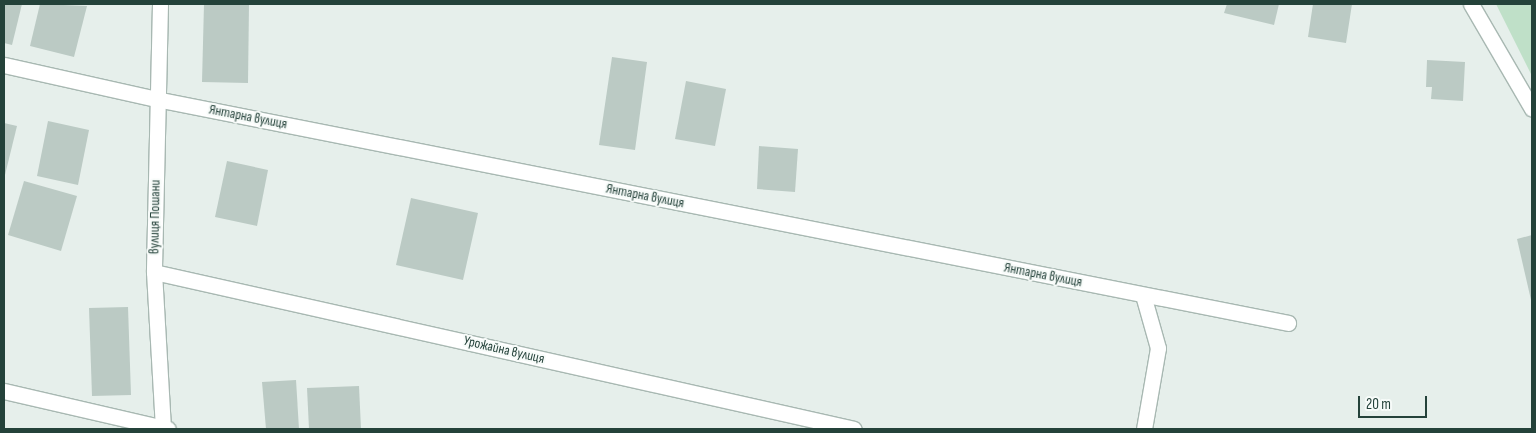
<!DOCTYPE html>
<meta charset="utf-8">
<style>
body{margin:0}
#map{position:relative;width:1536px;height:433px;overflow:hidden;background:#e6efeb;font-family:"Sofia Sans Condensed",sans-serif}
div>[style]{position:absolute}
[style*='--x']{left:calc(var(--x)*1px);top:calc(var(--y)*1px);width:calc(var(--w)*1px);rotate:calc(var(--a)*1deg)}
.green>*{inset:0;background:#bfe0c8}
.building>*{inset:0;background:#bbcac4}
.roads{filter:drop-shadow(1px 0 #a8b8b2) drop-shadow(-1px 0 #a8b8b2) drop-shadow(0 1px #a8b8b2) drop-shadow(0 -1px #a8b8b2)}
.street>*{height:15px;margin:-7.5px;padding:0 7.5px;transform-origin:7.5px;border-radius:7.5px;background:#fff}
span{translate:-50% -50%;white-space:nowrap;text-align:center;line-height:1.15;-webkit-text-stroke:4px #f7fbf9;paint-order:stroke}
.street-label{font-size:14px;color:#24423a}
.frame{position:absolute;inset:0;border:5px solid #24423a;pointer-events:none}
.scale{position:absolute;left:1358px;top:396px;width:69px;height:22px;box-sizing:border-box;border:2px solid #24423a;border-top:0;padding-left:6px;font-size:15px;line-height:18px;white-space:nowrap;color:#24423a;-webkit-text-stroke:4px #f7fbf9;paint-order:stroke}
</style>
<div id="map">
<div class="green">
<i style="clip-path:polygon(1496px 4px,1532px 4px,1532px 76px)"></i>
</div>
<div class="building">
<i style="clip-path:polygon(4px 4px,22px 4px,12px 45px,4px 43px)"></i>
<i style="clip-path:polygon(40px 4px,87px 6px,74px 57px,30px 46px)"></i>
<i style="clip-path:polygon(204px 4px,249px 4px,248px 83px,202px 82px)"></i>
<i style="clip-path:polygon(1227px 4px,1279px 4px,1274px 25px,1224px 13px)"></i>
<i style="clip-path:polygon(1313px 4px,1352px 4px,1346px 43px,1308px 37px)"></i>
<i style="clip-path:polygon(612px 57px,647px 62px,635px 150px,599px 145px)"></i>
<i style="clip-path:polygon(1427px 60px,1465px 62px,1463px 101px,1431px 99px,1432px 87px,1426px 87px)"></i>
<i style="clip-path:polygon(686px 81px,726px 89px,715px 146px,675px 139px)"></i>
<i style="clip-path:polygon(48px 121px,89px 130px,78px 185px,37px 176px)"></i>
<i style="clip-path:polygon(4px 123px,17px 126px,4px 179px)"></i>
<i style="clip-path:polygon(759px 146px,798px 149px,795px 192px,757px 189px)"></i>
<i style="clip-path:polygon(227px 161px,268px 170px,257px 226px,215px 217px)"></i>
<i style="clip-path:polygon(24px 181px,77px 196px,61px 251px,8px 235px)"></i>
<i style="clip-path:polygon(411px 198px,478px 213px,463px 280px,396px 265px)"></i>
<i style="clip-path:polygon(1532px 235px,1532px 300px,1531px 300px,1517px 239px)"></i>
<i style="clip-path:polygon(128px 307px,131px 395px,92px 396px,89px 308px)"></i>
<i style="clip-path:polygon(296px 380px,299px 429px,266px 429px,262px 382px)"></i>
<i style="clip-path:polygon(359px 386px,361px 429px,309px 429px,307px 388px)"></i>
</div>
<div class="roads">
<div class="street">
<i style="--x:160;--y:4;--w:268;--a:91.3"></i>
<i style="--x:154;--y:272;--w:157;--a:86.7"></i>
<i style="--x:1471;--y:4;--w:121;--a:59.8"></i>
<i style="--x:4;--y:65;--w:156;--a:12.6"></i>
<i style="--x:156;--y:99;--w:1154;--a:11.19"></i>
<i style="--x:154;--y:272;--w:717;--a:12.64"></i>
<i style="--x:1143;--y:295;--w:55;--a:74.2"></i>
<i style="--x:1158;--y:348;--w:82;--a:99.8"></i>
<i style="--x:4;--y:391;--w:168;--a:13"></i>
</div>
</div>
<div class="street-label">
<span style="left:248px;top:117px;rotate:11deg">Янтарна вулиця</span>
<span style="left:645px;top:196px;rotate:11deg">Янтарна вулиця</span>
<span style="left:155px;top:217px;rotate:-89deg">вулиця Пошани</span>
<span style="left:1043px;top:275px;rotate:11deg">Янтарна вулиця</span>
<span style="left:504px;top:350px;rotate:13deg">Урожайна вулиця</span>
</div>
<div class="frame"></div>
<div class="scale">20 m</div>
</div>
